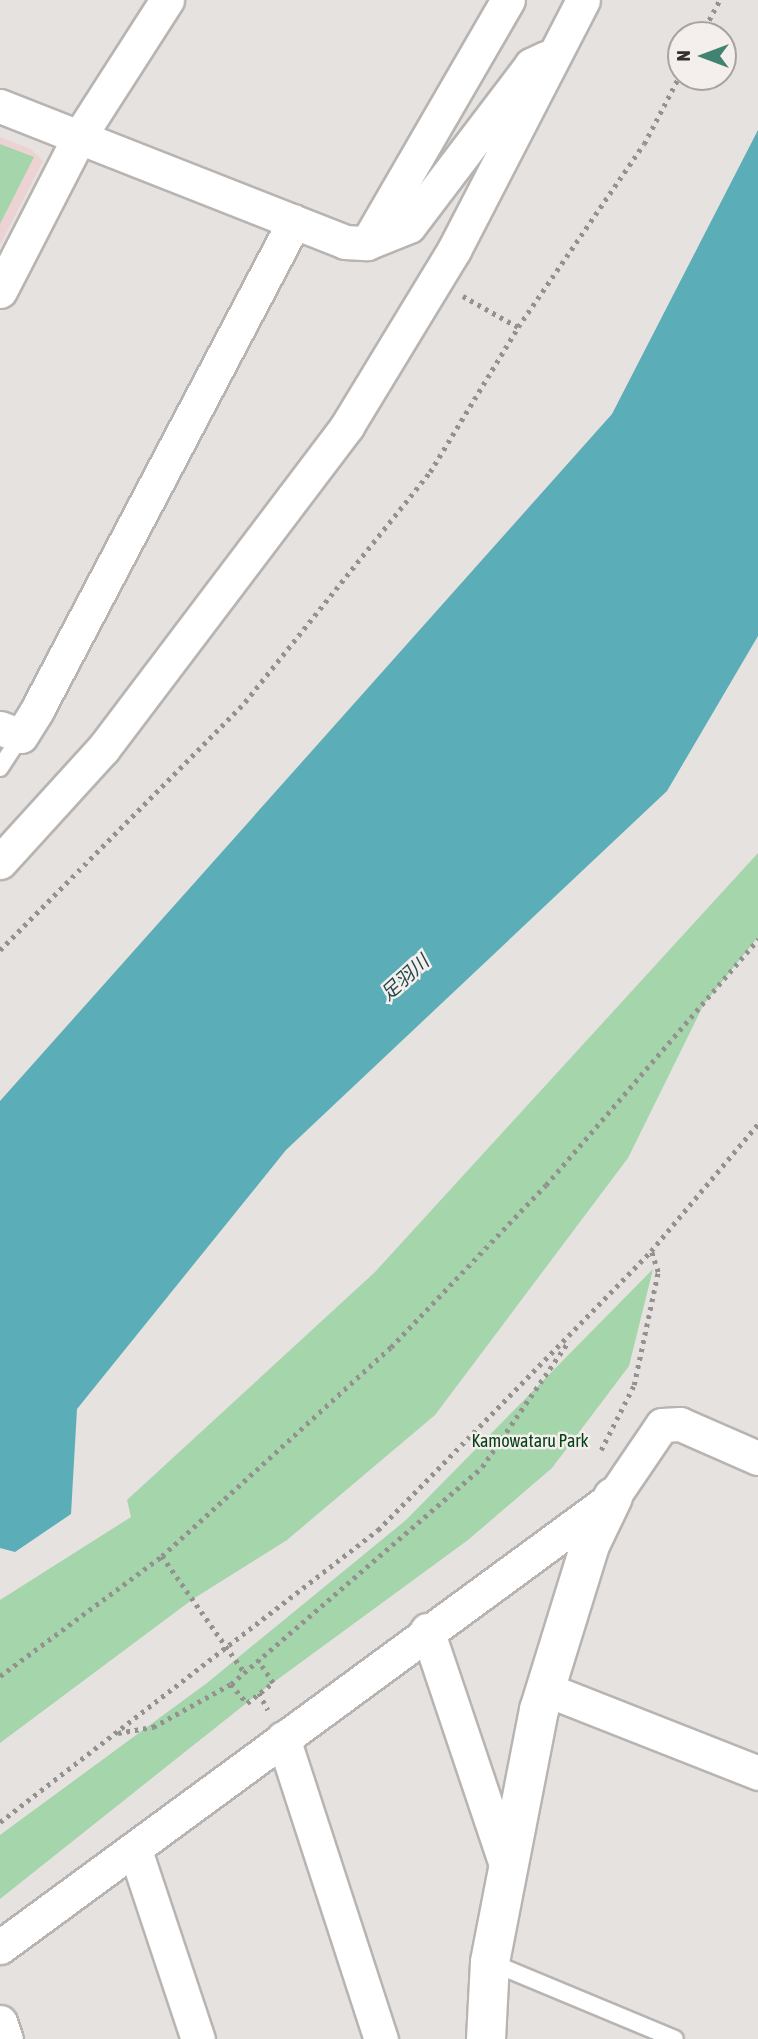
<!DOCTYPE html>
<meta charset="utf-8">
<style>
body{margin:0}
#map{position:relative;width:758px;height:2039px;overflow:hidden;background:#e6e2df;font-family:"Asap Condensed","Noto Sans JP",sans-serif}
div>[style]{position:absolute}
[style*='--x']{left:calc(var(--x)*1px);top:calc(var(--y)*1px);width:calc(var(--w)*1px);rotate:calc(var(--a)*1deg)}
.commercial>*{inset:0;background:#edd2d3}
.green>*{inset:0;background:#a4d5ab}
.water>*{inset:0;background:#5badb8}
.path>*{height:4.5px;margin-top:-2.25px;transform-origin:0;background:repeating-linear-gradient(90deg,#94918f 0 3.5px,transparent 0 8.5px)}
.roads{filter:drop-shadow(2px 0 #b8b4b1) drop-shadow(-2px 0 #b8b4b1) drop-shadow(0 2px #b8b4b1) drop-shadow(0 -2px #b8b4b1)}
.service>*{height:16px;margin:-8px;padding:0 8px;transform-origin:8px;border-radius:8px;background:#fff}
.minor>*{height:33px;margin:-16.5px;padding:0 16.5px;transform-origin:16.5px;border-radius:16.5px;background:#fff}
.tertiary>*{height:38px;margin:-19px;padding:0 19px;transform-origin:19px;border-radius:19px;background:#fff}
span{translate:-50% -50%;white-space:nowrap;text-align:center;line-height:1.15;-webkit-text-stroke:5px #f4efec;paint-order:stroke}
.park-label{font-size:18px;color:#054119}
.water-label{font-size:19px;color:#20474c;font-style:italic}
.north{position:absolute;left:667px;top:21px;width:70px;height:70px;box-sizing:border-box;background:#f4efec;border:2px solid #a6a3a0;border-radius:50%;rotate:270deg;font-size:19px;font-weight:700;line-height:28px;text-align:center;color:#32312f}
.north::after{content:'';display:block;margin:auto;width:24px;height:32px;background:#428270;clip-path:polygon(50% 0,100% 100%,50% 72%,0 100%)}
</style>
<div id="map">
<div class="commercial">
<i style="clip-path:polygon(0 137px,31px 149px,43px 161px,0 245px)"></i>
</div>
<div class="green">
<i style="clip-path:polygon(0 144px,34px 157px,0 224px)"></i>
<i style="clip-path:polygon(758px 853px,758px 937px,704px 1004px,628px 1158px,435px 1415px,287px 1540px,193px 1599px,0 1743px,0 1600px,131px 1517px,127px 1500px,375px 1272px)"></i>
<i style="clip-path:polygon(653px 1269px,629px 1366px,552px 1468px,468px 1540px,259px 1693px,0 1899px,0 1835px,207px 1683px,406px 1520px)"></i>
</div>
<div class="water">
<i style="clip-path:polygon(758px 130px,758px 636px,667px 791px,286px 1150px,77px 1409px,71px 1514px,15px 1552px,0 1548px,0 1101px,612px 414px)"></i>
</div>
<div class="path">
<i style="--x:701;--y:35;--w:40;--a:-62"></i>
<i style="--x:463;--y:296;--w:63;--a:29.4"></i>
<i style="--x:0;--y:950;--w:349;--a:-45.3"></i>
<i style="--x:245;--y:702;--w:295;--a:-51.2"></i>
<i style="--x:430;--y:472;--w:170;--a:-58.7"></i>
<i style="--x:518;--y:327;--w:222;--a:-55.5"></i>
<i style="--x:644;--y:144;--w:80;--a:-62.5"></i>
<i style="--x:601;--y:1450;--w:73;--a:-63.1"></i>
<i style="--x:634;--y:1385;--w:116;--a:-78"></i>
<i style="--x:658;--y:1272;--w:22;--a:-108"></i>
<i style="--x:162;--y:1556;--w:142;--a:54.7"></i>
<i style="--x:0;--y:1676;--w:202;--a:-36.5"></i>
<i style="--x:162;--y:1556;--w:310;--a:-42.4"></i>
<i style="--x:391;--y:1347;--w:224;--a:-46.3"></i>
<i style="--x:546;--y:1185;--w:325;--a:-49.2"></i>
<i style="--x:231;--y:1684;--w:25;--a:50"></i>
<i style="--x:247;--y:1703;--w:33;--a:-38"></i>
<i style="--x:273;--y:1683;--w:27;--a:-124"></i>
<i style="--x:259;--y:1693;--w:19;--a:62"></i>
<i style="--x:118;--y:1733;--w:36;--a:-10"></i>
<i style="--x:153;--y:1727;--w:89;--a:-28.9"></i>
<i style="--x:231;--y:1684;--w:332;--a:-40.8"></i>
<i style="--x:482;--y:1467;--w:153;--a:-55.4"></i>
<i style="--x:0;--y:1822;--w:478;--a:-37.7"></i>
<i style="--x:378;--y:1530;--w:390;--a:-45.6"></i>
<i style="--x:651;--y:1251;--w:166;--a:-49.9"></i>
</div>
<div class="roads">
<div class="service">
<i style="--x:0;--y:768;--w:38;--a:-57"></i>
<i style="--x:490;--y:1962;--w:200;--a:22.6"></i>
</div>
<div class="minor">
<i style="--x:0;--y:106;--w:371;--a:21.5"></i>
<i style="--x:345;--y:242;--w:22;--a:3"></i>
<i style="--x:367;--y:243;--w:45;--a:-22"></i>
<i style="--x:409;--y:226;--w:202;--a:-52.8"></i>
<i style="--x:531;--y:65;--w:17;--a:-25"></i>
<i style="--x:367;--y:243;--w:281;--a:-59.9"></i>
<i style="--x:0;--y:291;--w:173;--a:-62.8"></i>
<i style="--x:79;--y:137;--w:163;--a:-57.3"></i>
<i style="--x:0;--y:728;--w:22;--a:21"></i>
<i style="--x:21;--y:736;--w:31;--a:-58"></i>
<i style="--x:37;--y:710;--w:552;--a:-62.23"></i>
<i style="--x:0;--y:862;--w:153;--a:-47.7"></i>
<i style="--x:103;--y:749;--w:405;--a:-52.9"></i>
<i style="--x:347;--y:426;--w:206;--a:-58.7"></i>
<i style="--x:454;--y:250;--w:281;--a:-62.7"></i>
<i style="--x:427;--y:1630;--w:254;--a:71.4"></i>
<i style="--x:545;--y:1689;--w:229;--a:21.5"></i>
<i style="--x:283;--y:1738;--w:317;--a:72"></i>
<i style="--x:135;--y:1850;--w:199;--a:71.6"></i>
<i style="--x:0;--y:1947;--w:760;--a:-36.28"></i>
<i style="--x:613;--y:1497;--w:87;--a:-55.8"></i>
<i style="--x:662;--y:1425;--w:18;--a:-3"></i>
<i style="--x:680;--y:1424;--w:85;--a:23.6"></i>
<i style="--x:0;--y:2022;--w:18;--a:71"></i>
</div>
<div class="tertiary">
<i style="--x:486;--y:2039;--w:77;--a:-87"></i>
<i style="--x:490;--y:1962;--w:257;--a:-79"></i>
<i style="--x:539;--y:1710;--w:173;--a:-72.8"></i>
<i style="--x:590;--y:1545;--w:53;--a:-64.4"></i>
</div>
</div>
<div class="park-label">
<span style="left:530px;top:1441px">Kamowataru Park</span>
</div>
<div class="water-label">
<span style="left:405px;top:978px;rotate:-42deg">足羽川</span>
</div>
<div class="north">N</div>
</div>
